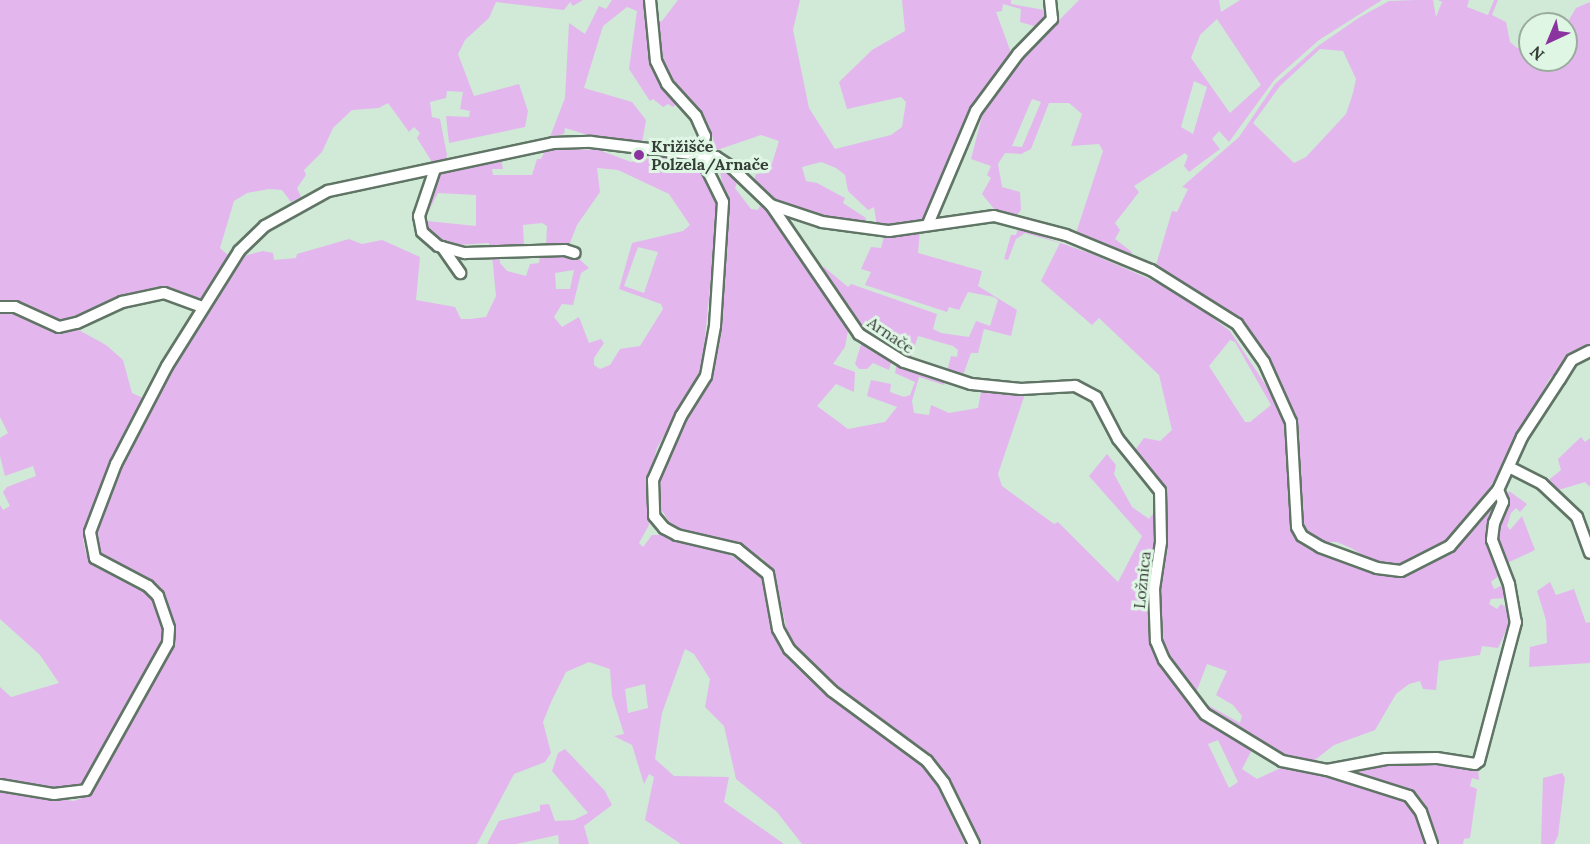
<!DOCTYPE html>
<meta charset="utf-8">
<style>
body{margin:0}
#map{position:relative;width:1590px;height:844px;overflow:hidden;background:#d1e9d7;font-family:Lora,serif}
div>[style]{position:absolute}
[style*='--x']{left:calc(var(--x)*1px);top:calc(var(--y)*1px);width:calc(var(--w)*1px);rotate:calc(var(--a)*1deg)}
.green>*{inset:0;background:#e3b7ee}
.roads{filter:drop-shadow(2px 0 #607565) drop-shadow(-2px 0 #607565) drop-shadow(0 2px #607565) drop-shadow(0 -2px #607565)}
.minor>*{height:10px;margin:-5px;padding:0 5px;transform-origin:5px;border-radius:5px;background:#fff}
.dots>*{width:16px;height:16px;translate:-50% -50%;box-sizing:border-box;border:3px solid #dff6e4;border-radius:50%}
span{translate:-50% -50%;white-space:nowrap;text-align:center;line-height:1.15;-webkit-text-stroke:6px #dff6e4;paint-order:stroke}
.poi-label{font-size:16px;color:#343d36;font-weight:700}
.left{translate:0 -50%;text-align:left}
.street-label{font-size:16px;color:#343d36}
.north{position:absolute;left:1518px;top:12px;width:60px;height:60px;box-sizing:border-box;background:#dff6e4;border:2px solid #9bac9e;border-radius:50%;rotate:224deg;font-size:16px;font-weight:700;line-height:24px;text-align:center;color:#343d36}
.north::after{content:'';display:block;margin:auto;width:21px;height:27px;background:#8b34a0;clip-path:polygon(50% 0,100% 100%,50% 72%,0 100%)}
</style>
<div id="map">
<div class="green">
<i style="clip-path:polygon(0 0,583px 0,573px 6px,570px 2px,564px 10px,496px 2px,489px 18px,465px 40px,458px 54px,474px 96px,519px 84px,528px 111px,525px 127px,449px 143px,446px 116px,469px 117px,470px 111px,460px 109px,463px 92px,447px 91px,446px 98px,430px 102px,432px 117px,440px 119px,447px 155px,446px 159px,432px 162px,417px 138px,420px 133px,414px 127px,409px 132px,388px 103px,379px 108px,352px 110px,333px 128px,322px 152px,304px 170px,306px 175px,297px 188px,301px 197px,291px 202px,282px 190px,269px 189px,247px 193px,234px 201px,220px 248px,229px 256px,202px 298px,159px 292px,155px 286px,149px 294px,97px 307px,62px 323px,0 302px)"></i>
<i style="clip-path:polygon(612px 0,645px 0,652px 63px,658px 77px,678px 102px,673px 107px,668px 104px,663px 107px,653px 99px,650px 101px,629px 69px,637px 11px,627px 7px,603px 26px,584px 88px,632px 102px,646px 120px,642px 143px,604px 140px,565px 128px,564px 134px,550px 137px,565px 98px,569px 23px,585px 34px,599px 6px,606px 9px)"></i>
<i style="clip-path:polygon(678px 0,800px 0,793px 30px,809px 108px,835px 149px,891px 135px,902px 127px,906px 102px,901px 97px,847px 109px,839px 82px,872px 50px,905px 31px,902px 0,1011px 0,1011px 4px,1050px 11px,1041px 28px,1020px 22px,1021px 9px,1003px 4px,1002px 11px,996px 12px,1013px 58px,937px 185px,928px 222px,914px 226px,877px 227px,874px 207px,868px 210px,848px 191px,845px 175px,836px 168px,821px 162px,802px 167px,806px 181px,817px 183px,845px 198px,843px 203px,866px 218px,864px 225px,787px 208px,753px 182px,756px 174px,769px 173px,779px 141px,761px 135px,717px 150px,709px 127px,679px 93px,656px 48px,655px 22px,662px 21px)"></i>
<i style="clip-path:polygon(evenodd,1079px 0,1219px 0,1221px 12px,1240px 0,1382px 0,1319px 40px,1275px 79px,1229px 142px,1219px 131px,1212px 139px,1220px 149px,1189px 172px,1184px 166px,1188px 156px,1185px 153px,1134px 186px,1139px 192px,1115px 223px,1120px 230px,1115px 239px,1132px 252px,1129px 259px,1075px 236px,1103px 151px,1099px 144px,1071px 146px,1082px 114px,1069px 103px,1049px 103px,1031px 149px,1021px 154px,1005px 153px,998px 164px,1002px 187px,1020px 192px,1021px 210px,1016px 216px,999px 215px,982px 194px,991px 178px,987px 175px,991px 166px,971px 159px,984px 109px,1018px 62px,1079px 0,1217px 19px,1261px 85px,1230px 113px,1191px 58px,1200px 35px,1217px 19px,1079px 0,1194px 81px,1207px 87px,1193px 134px,1181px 127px,1194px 81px,1079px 0,1032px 99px,1041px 102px,1022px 147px,1012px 146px,1032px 99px)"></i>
<i style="clip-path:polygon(evenodd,1416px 0,1433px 0,1436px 17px,1442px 2px,1438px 0,1469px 0,1467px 7px,1488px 15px,1494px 0,1498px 0,1492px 15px,1506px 22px,1510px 42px,1517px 48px,1530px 47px,1530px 60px,1566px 60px,1566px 25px,1576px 8px,1590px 2px,1590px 348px,1550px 378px,1489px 489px,1456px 535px,1433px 553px,1402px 566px,1372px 562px,1353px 549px,1337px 542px,1321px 542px,1302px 529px,1298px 443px,1292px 417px,1258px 343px,1249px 333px,1156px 265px,1172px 211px,1177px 212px,1188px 189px,1182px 187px,1239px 137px,1275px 84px,1318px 46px,1360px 17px,1389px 1px,1416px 0,1320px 49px,1343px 51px,1356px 79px,1353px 93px,1346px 114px,1306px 157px,1294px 163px,1253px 123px,1280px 86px,1320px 49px)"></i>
<i style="clip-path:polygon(evenodd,565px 149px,599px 150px,631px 162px,656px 157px,688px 162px,706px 178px,718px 208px,702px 367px,657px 448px,646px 491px,649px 525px,639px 543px,643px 547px,652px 535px,661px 535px,728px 554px,756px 571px,766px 587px,773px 631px,792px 663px,829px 697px,919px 762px,936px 784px,965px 844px,802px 844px,777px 812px,736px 779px,724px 726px,705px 707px,710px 679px,694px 654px,685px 649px,662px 713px,655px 759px,674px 776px,729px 777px,724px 802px,784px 844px,681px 844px,645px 820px,654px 777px,649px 774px,644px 784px,632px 745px,614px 736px,624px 734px,612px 696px,610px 669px,589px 662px,566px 672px,552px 700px,543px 722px,551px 753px,545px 762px,514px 774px,477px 844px,0 844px,0 791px,74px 801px,92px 794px,170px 650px,175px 627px,163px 598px,98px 557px,93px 535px,118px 470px,156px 398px,240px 257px,263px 251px,273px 253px,274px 260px,296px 258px,297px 254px,349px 239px,362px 244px,382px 240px,420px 257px,416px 300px,455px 307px,461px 319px,470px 319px,486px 317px,496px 296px,492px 255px,500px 255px,500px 263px,507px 271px,526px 276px,530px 264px,539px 263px,540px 254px,576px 256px,589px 268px,581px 273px,573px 305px,562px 304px,554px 317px,562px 327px,579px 317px,589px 343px,601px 339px,604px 343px,594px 358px,594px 365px,600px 369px,610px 365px,620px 349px,640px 346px,663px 309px,661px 304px,619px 289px,632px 243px,683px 231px,690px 225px,669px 194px,618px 170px,597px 168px,600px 192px,577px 225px,568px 248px,546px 248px,547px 226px,542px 223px,523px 225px,524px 247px,489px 251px,489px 243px,441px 246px,421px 223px,438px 172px,501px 159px,503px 169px,492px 169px,493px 175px,532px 175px,537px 159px,541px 159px,545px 151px,565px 149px,438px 193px,476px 195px,476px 226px,427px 221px,426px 216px,438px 193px,565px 149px,638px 247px,658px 252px,644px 293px,624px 286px,638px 247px,565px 149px,574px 270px,570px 289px,556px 289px,555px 273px,574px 270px,565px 149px,645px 684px,648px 708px,628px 713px,625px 689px,645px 684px)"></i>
<i style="clip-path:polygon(evenodd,718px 162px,739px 178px,735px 188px,751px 209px,758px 210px,762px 201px,849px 325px,845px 347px,833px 364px,855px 372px,854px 392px,836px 384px,817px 406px,848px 429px,885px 422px,897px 407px,867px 396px,871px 380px,891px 384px,890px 392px,904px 397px,910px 395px,915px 382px,895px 373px,897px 362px,945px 381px,944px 385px,919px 377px,912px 401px,914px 413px,929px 415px,931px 405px,949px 413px,978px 408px,982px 387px,1026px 391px,998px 474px,1002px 486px,1054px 524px,1058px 522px,1118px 582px,1142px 536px,1089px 476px,1107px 454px,1116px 465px,1114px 474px,1132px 507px,1149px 519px,1156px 510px,1152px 487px,1159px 498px,1150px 623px,1187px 697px,1254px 746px,1242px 769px,1257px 779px,1287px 765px,1393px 790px,1415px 805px,1427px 844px,979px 844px,935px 760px,831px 683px,799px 651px,787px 631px,774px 573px,763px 559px,735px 543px,672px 526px,659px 506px,656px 491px,660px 478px,678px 433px,713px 371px,728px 211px,718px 162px,1218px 740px,1238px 782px,1229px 788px,1208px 744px,1218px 740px)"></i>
<i style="clip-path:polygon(evenodd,1018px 228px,1092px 254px,1147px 278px,1186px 298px,1230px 331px,1284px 413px,1288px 427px,1290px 521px,1302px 542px,1402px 574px,1453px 550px,1498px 496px,1500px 501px,1492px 520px,1501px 574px,1491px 582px,1494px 589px,1505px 584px,1510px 598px,1491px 599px,1489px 604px,1497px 609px,1501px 604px,1514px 613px,1498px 648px,1482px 646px,1480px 655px,1439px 661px,1436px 690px,1423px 689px,1420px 681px,1409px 684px,1396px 694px,1375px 730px,1334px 745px,1311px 763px,1271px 751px,1211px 715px,1172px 666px,1157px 630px,1166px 501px,1133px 453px,1144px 438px,1160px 441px,1172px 430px,1159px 375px,1099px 318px,1092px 325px,1041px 281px,1060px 243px,1025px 233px,1016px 239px,1008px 260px,1004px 259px,1011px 235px,1016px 235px,1018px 228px,1230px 340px,1235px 342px,1271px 405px,1250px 422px,1245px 422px,1209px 366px,1230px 340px,1018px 228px,1207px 664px,1227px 671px,1216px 695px,1233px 705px,1242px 716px,1240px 723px,1199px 700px,1197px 690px,1207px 664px)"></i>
<i style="clip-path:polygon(920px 230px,918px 253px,982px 271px,978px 286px,1017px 310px,1011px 336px,984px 329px,978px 353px,971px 353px,962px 378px,946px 376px,951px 356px,957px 357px,958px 350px,953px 346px,918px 336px,909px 363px,900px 354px,906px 341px,892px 336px,887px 350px,853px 319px,823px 271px,824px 267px,848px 287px,851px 284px,937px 314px,933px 329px,941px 333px,969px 337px,976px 321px,990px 326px,998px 300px,994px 297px,968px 292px,959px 310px,949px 307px,947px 312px,865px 285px,871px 272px,861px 269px,871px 247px,881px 248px,885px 233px)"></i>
<i style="clip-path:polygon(0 309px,51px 328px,75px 328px,106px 345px,123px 360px,132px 393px,143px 398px,104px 479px,83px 540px,86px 554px,97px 568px,135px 584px,152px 597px,164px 621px,164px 638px,83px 787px,54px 790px,0 780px,0 687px,11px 697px,59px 683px,40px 655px,0 619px,0 505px,3px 510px,10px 506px,3px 492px,7px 487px,36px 476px,33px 466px,5px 476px,0 456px,0 438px,8px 433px,0 417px)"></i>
<i style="clip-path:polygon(863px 338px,892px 359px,889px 370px,873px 363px,867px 369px,859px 369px,855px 364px)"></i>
<i style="clip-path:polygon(1581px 437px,1585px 442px,1590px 438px,1590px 487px,1585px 482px,1555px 491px,1545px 483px,1561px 470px,1558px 459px)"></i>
<i style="clip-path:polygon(1509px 491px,1527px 504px,1520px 512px,1516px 508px,1511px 513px,1507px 526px,1510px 530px,1522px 516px,1535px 550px,1505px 564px,1495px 531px)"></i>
<i style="clip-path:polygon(1550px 582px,1556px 595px,1574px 589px,1586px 623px,1590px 622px,1590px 663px,1529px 667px,1530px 647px,1547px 643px,1546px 620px,1537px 591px)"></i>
<i style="clip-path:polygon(565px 749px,605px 791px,612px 805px,584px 826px,589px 844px,559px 844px,558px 835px,516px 844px,487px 844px,499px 821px,540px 811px,540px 805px,549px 804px,555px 821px,574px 820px,588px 813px,552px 771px,558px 753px)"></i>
<i style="clip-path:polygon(1406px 760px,1478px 769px,1479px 780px,1472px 778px,1470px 786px,1477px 789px,1470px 838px,1464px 839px,1463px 844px,1440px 844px,1423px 801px,1412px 790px,1335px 770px)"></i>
<i style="clip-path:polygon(1562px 773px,1565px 778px,1558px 836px,1554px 844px,1541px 844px,1543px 778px)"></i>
</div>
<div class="roads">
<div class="minor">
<i style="--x:650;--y:0;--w:61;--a:84.4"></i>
<i style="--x:656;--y:61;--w:25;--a:64"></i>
<i style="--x:667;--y:84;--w:43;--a:47.8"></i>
<i style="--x:696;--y:116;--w:22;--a:66"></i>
<i style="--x:705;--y:136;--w:21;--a:101"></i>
<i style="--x:701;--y:157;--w:50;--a:63.9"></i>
<i style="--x:723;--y:202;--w:124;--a:93.7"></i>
<i style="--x:715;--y:326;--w:51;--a:100.2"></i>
<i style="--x:706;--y:376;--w:47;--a:122"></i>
<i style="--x:681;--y:416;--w:70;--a:113.6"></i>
<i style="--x:653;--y:480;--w:36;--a:88"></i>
<i style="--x:654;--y:516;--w:16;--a:50"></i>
<i style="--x:664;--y:528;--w:15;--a:28"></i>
<i style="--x:677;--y:535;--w:62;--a:13.1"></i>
<i style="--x:737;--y:549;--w:40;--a:39"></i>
<i style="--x:768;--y:574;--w:56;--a:79.7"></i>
<i style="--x:778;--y:629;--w:23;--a:61"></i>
<i style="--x:789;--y:649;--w:60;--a:44.3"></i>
<i style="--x:832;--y:691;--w:118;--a:36.4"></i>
<i style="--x:927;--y:761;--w:28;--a:52"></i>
<i style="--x:944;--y:783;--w:68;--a:63.8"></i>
<i style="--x:435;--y:169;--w:50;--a:108.8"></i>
<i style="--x:419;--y:216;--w:16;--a:79"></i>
<i style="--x:422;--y:232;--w:21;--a:41"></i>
<i style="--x:438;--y:246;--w:28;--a:15"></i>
<i style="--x:465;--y:253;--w:100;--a:-1.7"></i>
<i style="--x:565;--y:250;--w:10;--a:17"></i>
<i style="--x:928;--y:224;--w:123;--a:-67"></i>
<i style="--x:976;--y:111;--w:71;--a:-53.6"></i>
<i style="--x:1018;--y:54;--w:49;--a:-45.8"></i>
<i style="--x:1052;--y:19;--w:19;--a:-96"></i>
<i style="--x:442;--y:247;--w:32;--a:55"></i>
<i style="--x:0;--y:307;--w:15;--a:0"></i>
<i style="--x:15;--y:307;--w:48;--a:24.4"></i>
<i style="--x:59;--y:327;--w:18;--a:-13"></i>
<i style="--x:77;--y:323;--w:50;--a:-25"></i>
<i style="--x:122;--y:302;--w:43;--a:-12.1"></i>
<i style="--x:164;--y:293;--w:40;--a:20.2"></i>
<i style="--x:1509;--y:467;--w:37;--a:27"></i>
<i style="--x:1542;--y:484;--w:48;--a:43.3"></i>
<i style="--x:1577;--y:517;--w:38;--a:70"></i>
<i style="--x:1498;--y:490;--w:58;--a:-65.6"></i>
<i style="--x:1522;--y:437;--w:69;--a:-56.8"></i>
<i style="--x:1560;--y:379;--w:22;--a:-58"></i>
<i style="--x:1572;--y:360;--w:20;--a:-27"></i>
<i style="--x:1327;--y:770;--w:86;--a:17.6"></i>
<i style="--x:1409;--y:796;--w:20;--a:53"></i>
<i style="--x:1421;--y:812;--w:34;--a:71"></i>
<i style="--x:0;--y:785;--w:55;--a:9.5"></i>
<i style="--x:54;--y:794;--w:32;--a:-7"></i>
<i style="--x:86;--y:790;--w:168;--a:-60.8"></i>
<i style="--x:168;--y:643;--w:15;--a:-86"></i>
<i style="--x:169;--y:628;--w:34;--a:-109"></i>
<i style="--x:158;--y:596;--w:14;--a:-135"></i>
<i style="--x:148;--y:586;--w:60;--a:-152.2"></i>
<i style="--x:95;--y:558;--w:26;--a:-101"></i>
<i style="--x:90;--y:532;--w:73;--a:-69.1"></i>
<i style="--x:116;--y:464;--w:110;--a:-62.5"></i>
<i style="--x:167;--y:366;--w:136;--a:-57.9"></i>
<i style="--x:239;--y:251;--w:36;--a:-44"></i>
<i style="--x:265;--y:226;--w:72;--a:-29.1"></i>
<i style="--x:328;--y:191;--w:230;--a:-12"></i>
<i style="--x:553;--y:143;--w:38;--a:-2"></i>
<i style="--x:591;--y:142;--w:126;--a:6.8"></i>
<i style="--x:716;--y:157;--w:17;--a:33"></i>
<i style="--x:730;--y:166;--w:57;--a:43.6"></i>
<i style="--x:771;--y:205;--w:54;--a:18.4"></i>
<i style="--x:822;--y:222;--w:68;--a:7.7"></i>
<i style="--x:889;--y:231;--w:106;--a:-8.1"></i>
<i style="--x:994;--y:216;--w:74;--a:14.8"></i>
<i style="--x:1066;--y:235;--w:92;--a:22.4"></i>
<i style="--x:1151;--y:270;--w:102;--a:32.1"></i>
<i style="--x:1237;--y:324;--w:47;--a:54.6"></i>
<i style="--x:1264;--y:362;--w:66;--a:65.8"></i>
<i style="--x:1291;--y:422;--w:105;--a:86.7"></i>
<i style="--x:1297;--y:527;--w:10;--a:61"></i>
<i style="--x:1302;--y:536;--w:21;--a:31"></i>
<i style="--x:1320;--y:547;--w:61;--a:20.2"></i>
<i style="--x:1377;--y:568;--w:24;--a:7"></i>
<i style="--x:1401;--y:571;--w:55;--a:-27"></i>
<i style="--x:1450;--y:546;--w:74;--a:-49.4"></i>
<i style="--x:1498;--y:490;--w:13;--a:67"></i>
<i style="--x:1503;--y:502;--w:23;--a:113"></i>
<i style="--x:1494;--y:523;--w:17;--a:97"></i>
<i style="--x:1492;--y:540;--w:47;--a:68.9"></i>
<i style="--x:1509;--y:584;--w:39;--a:80"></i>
<i style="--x:1516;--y:622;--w:144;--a:104.9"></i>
<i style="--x:1479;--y:761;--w:5;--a:143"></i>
<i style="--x:1475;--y:764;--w:39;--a:-171"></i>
<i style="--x:1436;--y:758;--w:50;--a:178.9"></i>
<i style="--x:1386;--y:759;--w:60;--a:169.4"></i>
<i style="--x:1327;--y:770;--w:46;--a:-168.7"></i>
<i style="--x:1282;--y:761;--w:90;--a:-148.6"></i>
<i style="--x:1205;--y:714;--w:68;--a:-127.2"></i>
<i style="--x:1164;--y:660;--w:21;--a:-113"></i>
<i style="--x:1156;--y:641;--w:52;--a:-92.2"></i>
<i style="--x:1154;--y:589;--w:48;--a:-81.5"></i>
<i style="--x:1161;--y:542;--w:51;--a:-91.1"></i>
<i style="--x:1160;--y:491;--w:67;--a:-128.9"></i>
<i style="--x:1118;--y:439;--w:47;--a:-117.6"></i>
<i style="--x:1096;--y:397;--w:24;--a:-152"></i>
<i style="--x:1075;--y:386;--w:54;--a:176.8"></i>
<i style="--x:1021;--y:389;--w:50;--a:-174.3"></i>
<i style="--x:971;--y:384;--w:71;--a:-161.8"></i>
<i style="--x:904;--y:362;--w:53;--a:-148.1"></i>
<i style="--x:859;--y:334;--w:156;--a:-124.3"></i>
</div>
</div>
<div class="dots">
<i style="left:639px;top:155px;background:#8b34a0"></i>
</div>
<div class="poi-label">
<span class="left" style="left:651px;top:155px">Križišče<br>Polzela/Arnače</span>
</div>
<div class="street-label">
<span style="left:891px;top:335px;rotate:34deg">Arnače</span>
<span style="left:1142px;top:580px;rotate:-84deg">Ložnica</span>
</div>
<div class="north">N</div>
</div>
